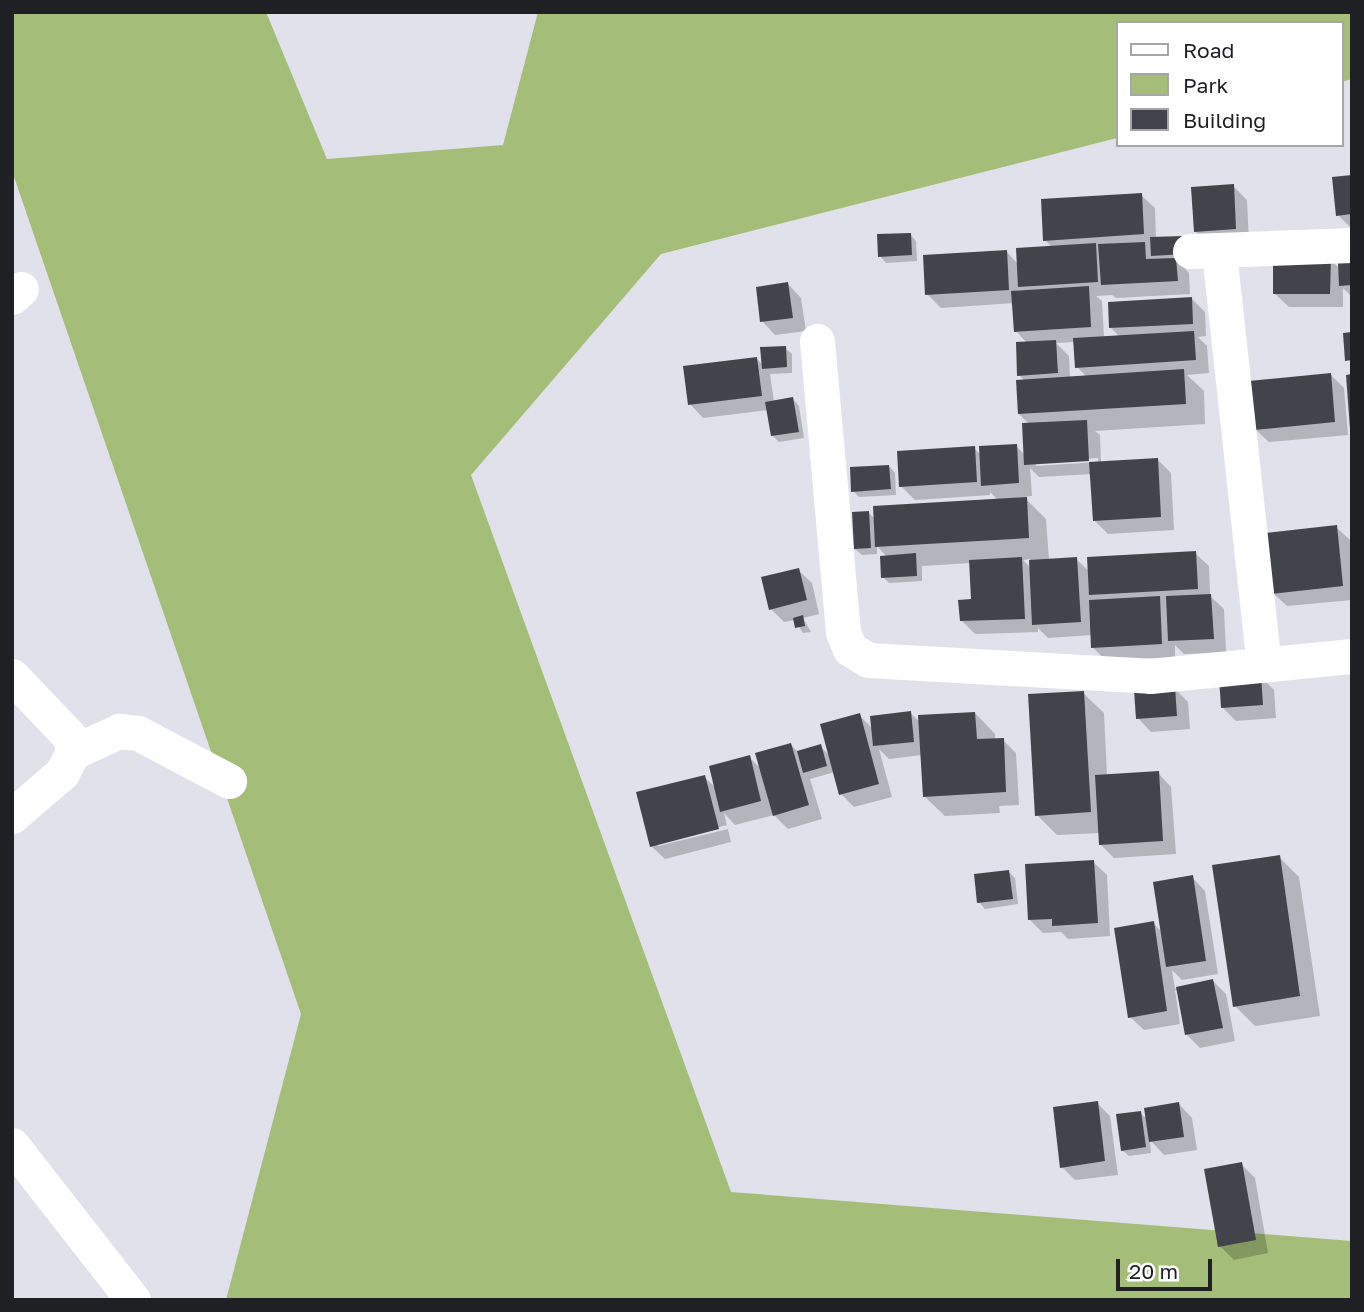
<!DOCTYPE html>
<style>
body{margin:0}
#map{position:relative;width:1364px;height:1312px;overflow:hidden;background:#e1e1eb;font-family:"Golos Text",sans-serif}
div>[style]{position:absolute}
[style*='--x']{left:calc(var(--x)*1px);top:calc(var(--y)*1px);width:calc(var(--w)*1px);rotate:calc(var(--a)*1deg)}
.green>*{inset:0;background:#a4be79}
.shadow>*{inset:0;background:#0003}
.building>*{inset:0;background:#43434b}
.minor>*{height:35px;margin:-17.5px;padding:0 17.5px;transform-origin:17.5px;border-radius:17.5px;background:#fff}
span{translate:-50% -50%;white-space:nowrap;text-align:center;line-height:1.15;-webkit-text-stroke:7px #fff;paint-order:stroke}
.frame{position:absolute;inset:0;border:14px solid #1f2023;pointer-events:none}
.legend{position:absolute;left:1116px;top:21px;width:228px;height:126px;box-sizing:border-box;background:#fff;border:2px solid #a5a6a7;margin:0;padding:9px 12px;list-style:none;font-size:21px;color:#1f2023}
.legend li{display:flex;align-items:center;gap:14px;height:35px}
.legend b{width:35px;border:2px solid #a5a6a7}
.scale{position:absolute;left:1116px;top:1259px;width:96px;height:32px;box-sizing:border-box;border:4px solid #1f2023;border-top:0;padding-left:9px;font-size:21px;line-height:24px;white-space:nowrap;color:#1f2023;-webkit-text-stroke:5px #fff;paint-order:stroke}
</style>
<div id="map">
<div class="green">
<i style="clip-path:polygon(12px 12px,266px 12px,327px 159px,503px 145px,538px 12px,1352px 12px,1352px 79px,1341px 82px,1341px 23px,1117px 23px,1117px 138px,661px 254px,471px 475px,731px 1192px,1352px 1241px,1352px 1300px,226px 1300px,301px 1014px,12px 171px)"></i>
</div>
<div class="shadow">
<i style="clip-path:polygon(1352px 177px,1352px 229px,1338px 215px)"></i>
<i style="clip-path:polygon(1233px 186px,1247px 200px,1249px 242px,1209px 244px,1195px 231px)"></i>
<i style="clip-path:polygon(evenodd,1141px 195px,1155px 208px,1156px 239px,1183px 237px,1177px 260px,1189px 273px,1190px 294px,1116px 298px,1112px 295px,1096px 296px,1102px 301px,1104px 338px,1120px 337px,1111px 328px,1191px 298px,1205px 312px,1206px 336px,1198px 337px,1207px 346px,1209px 373px,1187px 375px,1204px 391px,1205px 424px,1095px 431px,1100px 435px,1101px 463px,1158px 460px,1171px 473px,1174px 530px,1108px 534px,1094px 520px,1092px 474px,1039px 477px,1030px 468px,1032px 496px,1024px 497px,1046px 519px,1049px 560px,1076px 559px,1090px 572px,1195px 553px,1209px 566px,1210px 596px,1224px 609px,1226px 652px,1184px 654px,1175px 645px,1175px 657px,1107px 661px,1093px 648px,1092px 635px,1048px 638px,1038px 628px,1038px 632px,975px 634px,961px 620px,973px 601px,971px 563px,922px 566px,922px 581px,889px 583px,883px 577px,887px 557px,877px 546px,877px 554px,862px 555px,855px 549px,869px 513px,875px 519px,998px 500px,990px 492px,990px 495px,915px 500px,901px 486px,974px 448px,981px 455px,1016px 446px,1025px 455px,1030px 425px,1019px 414px,1025px 381px,1019px 375px,1028px 344px,1016px 331px,1014px 303px,941px 308px,927px 294px,1006px 251px,1018px 264px,1053px 248px,1045px 240px,1141px 195px,1075px 342px,1077px 367px,1087px 377px,1070px 378px,1069px 356px,1056px 343px,1075px 342px,1141px 195px,1098px 458px,1098px 462px,1036px 466px,1036px 462px,1098px 458px,1141px 195px,1030px 559px,1031px 568px,1023px 560px,1030px 559px)"></i>
<i style="clip-path:polygon(910px 234px,916px 241px,917px 261px,886px 263px,880px 256px)"></i>
<i style="clip-path:polygon(1330px 259px,1340px 269px,1352px 263px,1352px 297px,1343px 288px,1343px 307px,1289px 307px,1275px 294px)"></i>
<i style="clip-path:polygon(788px 284px,801px 298px,806px 331px,775px 335px,762px 321px)"></i>
<i style="clip-path:polygon(785px 348px,792px 354px,792px 373px,770px 374px,774px 402px,793px 399px,799px 406px,804px 438px,779px 442px,772px 435px,768px 410px,703px 418px,690px 404px,756px 358px,763px 365px)"></i>
<i style="clip-path:polygon(1330px 374px,1344px 388px,1348px 435px,1269px 442px,1255px 429px)"></i>
<i style="clip-path:polygon(889px 466px,895px 473px,896px 495px,859px 497px,853px 491px)"></i>
<i style="clip-path:polygon(1336px 527px,1350px 540px,1352px 600px,1287px 606px,1273px 593px)"></i>
<i style="clip-path:polygon(798px 570px,812px 583px,819px 614px,803px 618px,811px 632px,803px 633px,795px 620px,784px 622px,771px 609px)"></i>
<i style="clip-path:polygon(1260px 676px,1274px 690px,1276px 718px,1236px 721px,1223px 708px)"></i>
<i style="clip-path:polygon(1175px 689px,1188px 702px,1190px 729px,1151px 732px,1138px 718px)"></i>
<i style="clip-path:polygon(1083px 693px,1104px 713px,1107px 776px,1158px 773px,1171px 787px,1176px 854px,1114px 858px,1101px 845px,1100px 833px,1057px 835px,1037px 815px)"></i>
<i style="clip-path:polygon(evenodd,910px 713px,921px 723px,975px 713px,995px 734px,995px 740px,1003px 740px,1016px 753px,1019px 805px,999px 806px,1000px 813px,945px 816px,924px 796px,922px 755px,889px 759px,879px 749px,892px 797px,854px 807px,841px 794px,835px 772px,810px 779px,822px 819px,788px 829px,774px 815px,735px 825px,724px 813px,731px 842px,665px 859px,651px 846px,704px 777px,717px 789px,749px 757px,761px 769px,791px 745px,798px 752px,820px 746px,831px 757px,859px 715px,873px 729px,910px 713px,727px 825px,728px 829px,658px 846px,658px 843px,727px 825px)"></i>
<i style="clip-path:polygon(1279px 857px,1299px 877px,1320px 1016px,1255px 1026px,1235px 1006px)"></i>
<i style="clip-path:polygon(1093px 862px,1107px 875px,1110px 936px,1068px 939px,1061px 932px,1043px 933px,1030px 920px)"></i>
<i style="clip-path:polygon(1009px 872px,1015px 878px,1018px 904px,985px 909px,979px 902px)"></i>
<i style="clip-path:polygon(1192px 877px,1205px 891px,1218px 974px,1182px 980px,1172px 970px,1175px 989px,1213px 981px,1226px 994px,1235px 1041px,1200px 1048px,1187px 1035px,1178px 990px,1175px 990px,1180px 1024px,1144px 1030px,1130px 1017px,1153px 923px,1163px 933px)"></i>
<i style="clip-path:polygon(1097px 1103px,1110px 1116px,1118px 1175px,1075px 1180px,1062px 1167px)"></i>
<i style="clip-path:polygon(1179px 1104px,1192px 1118px,1197px 1150px,1164px 1155px,1150px 1140px,1151px 1153px,1129px 1156px,1122px 1150px,1140px 1113px,1148px 1120px)"></i>
<i style="clip-path:polygon(1241px 1164px,1255px 1178px,1268px 1253px,1234px 1260px,1220px 1246px)"></i>
</div>
<div class="building">
<i style="clip-path:polygon(1352px 175px,1352px 214px,1336px 216px,1332px 177px)"></i>
<i style="clip-path:polygon(1234px 184px,1236px 229px,1194px 232px,1191px 187px)"></i>
<i style="clip-path:polygon(1142px 193px,1144px 234px,1043px 241px,1041px 199px)"></i>
<i style="clip-path:polygon(911px 233px,912px 255px,878px 257px,877px 234px)"></i>
<i style="clip-path:polygon(1184px 236px,1185px 254px,1151px 256px,1150px 237px)"></i>
<i style="clip-path:polygon(1145px 242px,1146px 259px,1176px 258px,1178px 281px,1101px 285px,1098px 244px)"></i>
<i style="clip-path:polygon(1096px 243px,1098px 282px,1018px 287px,1016px 248px)"></i>
<i style="clip-path:polygon(1007px 250px,1009px 290px,925px 295px,923px 255px)"></i>
<i style="clip-path:polygon(1273px 258px,1331px 258px,1330px 294px,1273px 294px)"></i>
<i style="clip-path:polygon(1352px 261px,1352px 285px,1339px 286px,1338px 262px)"></i>
<i style="clip-path:polygon(788px 282px,793px 318px,760px 322px,756px 287px)"></i>
<i style="clip-path:polygon(1089px 286px,1091px 327px,1014px 332px,1011px 291px)"></i>
<i style="clip-path:polygon(1192px 297px,1193px 324px,1109px 328px,1108px 302px)"></i>
<i style="clip-path:polygon(1194px 331px,1196px 360px,1075px 368px,1073px 338px)"></i>
<i style="clip-path:polygon(1352px 332px,1352px 360px,1345px 361px,1343px 333px)"></i>
<i style="clip-path:polygon(1056px 340px,1058px 373px,1017px 376px,1016px 342px)"></i>
<i style="clip-path:polygon(786px 346px,787px 367px,762px 369px,760px 347px)"></i>
<i style="clip-path:polygon(757px 357px,762px 396px,688px 405px,683px 366px)"></i>
<i style="clip-path:polygon(1184px 369px,1186px 404px,1018px 414px,1016px 380px)"></i>
<i style="clip-path:polygon(1331px 373px,1335px 422px,1254px 430px,1249px 381px)"></i>
<i style="clip-path:polygon(1352px 374px,1352px 429px,1350px 429px,1346px 375px)"></i>
<i style="clip-path:polygon(793px 397px,799px 432px,771px 436px,765px 402px)"></i>
<i style="clip-path:polygon(1087px 420px,1089px 461px,1024px 465px,1022px 423px)"></i>
<i style="clip-path:polygon(1017px 444px,1019px 483px,981px 486px,979px 446px)"></i>
<i style="clip-path:polygon(975px 446px,977px 482px,899px 487px,897px 451px)"></i>
<i style="clip-path:polygon(1158px 458px,1161px 517px,1093px 521px,1089px 462px)"></i>
<i style="clip-path:polygon(889px 465px,891px 489px,851px 492px,850px 467px)"></i>
<i style="clip-path:polygon(1027px 497px,1029px 538px,875px 547px,873px 506px)"></i>
<i style="clip-path:polygon(869px 511px,871px 548px,854px 549px,852px 512px)"></i>
<i style="clip-path:polygon(1337px 525px,1343px 586px,1271px 594px,1265px 533px)"></i>
<i style="clip-path:polygon(1196px 551px,1198px 589px,1089px 595px,1087px 557px)"></i>
<i style="clip-path:polygon(916px 553px,917px 576px,881px 578px,880px 556px)"></i>
<i style="clip-path:polygon(1022px 557px,1025px 619px,960px 621px,958px 600px,971px 599px,969px 560px)"></i>
<i style="clip-path:polygon(1077px 557px,1081px 622px,1032px 625px,1029px 560px)"></i>
<i style="clip-path:polygon(799px 568px,807px 600px,769px 610px,761px 577px)"></i>
<i style="clip-path:polygon(1211px 594px,1214px 639px,1168px 641px,1166px 596px)"></i>
<i style="clip-path:polygon(1160px 596px,1162px 644px,1091px 648px,1089px 600px)"></i>
<i style="clip-path:polygon(803px 615px,805px 626px,795px 628px,793px 618px)"></i>
<i style="clip-path:polygon(1261px 675px,1263px 705px,1221px 708px,1219px 677px)"></i>
<i style="clip-path:polygon(1175px 687px,1177px 716px,1136px 719px,1134px 690px)"></i>
<i style="clip-path:polygon(1084px 691px,1091px 812px,1035px 816px,1028px 694px)"></i>
<i style="clip-path:polygon(911px 711px,914px 742px,873px 746px,870px 716px)"></i>
<i style="clip-path:polygon(975px 712px,977px 739px,1004px 738px,1006px 792px,923px 797px,918px 715px)"></i>
<i style="clip-path:polygon(860px 713px,879px 784px,839px 795px,820px 724px)"></i>
<i style="clip-path:polygon(791px 743px,809px 805px,773px 816px,755px 753px)"></i>
<i style="clip-path:polygon(821px 744px,827px 766px,803px 773px,797px 751px)"></i>
<i style="clip-path:polygon(750px 755px,761px 801px,720px 812px,709px 766px)"></i>
<i style="clip-path:polygon(1159px 771px,1163px 841px,1099px 845px,1095px 775px)"></i>
<i style="clip-path:polygon(705px 775px,719px 829px,650px 847px,636px 792px)"></i>
<i style="clip-path:polygon(1280px 855px,1300px 996px,1233px 1007px,1212px 865px)"></i>
<i style="clip-path:polygon(1094px 860px,1098px 923px,1052px 926px,1052px 919px,1028px 920px,1025px 864px)"></i>
<i style="clip-path:polygon(1009px 870px,1013px 899px,977px 903px,974px 874px)"></i>
<i style="clip-path:polygon(1193px 875px,1206px 961px,1166px 967px,1153px 882px)"></i>
<i style="clip-path:polygon(1154px 921px,1167px 1011px,1128px 1018px,1114px 928px)"></i>
<i style="clip-path:polygon(1213px 979px,1223px 1028px,1185px 1035px,1176px 987px)"></i>
<i style="clip-path:polygon(1098px 1101px,1105px 1161px,1060px 1168px,1053px 1107px)"></i>
<i style="clip-path:polygon(1179px 1102px,1184px 1137px,1149px 1142px,1144px 1108px)"></i>
<i style="clip-path:polygon(1141px 1111px,1146px 1147px,1121px 1151px,1116px 1114px)"></i>
<i style="clip-path:polygon(1242px 1162px,1256px 1240px,1218px 1247px,1204px 1169px)"></i>
</div>
<div class="minor">
<i style="--x:1190;--y:251;--w:162;--a:-2.1"></i>
<i style="--x:1219;--y:252;--w:415;--a:83.8"></i>
<i style="--x:12;--y:297;--w:12;--a:-42"></i>
<i style="--x:817;--y:341;--w:292;--a:84.9"></i>
<i style="--x:843;--y:632;--w:18;--a:68"></i>
<i style="--x:850;--y:649;--w:21;--a:31"></i>
<i style="--x:868;--y:660;--w:282;--a:3.2"></i>
<i style="--x:1150;--y:676;--w:203;--a:-5.7"></i>
<i style="--x:12;--y:676;--w:84;--a:46.4"></i>
<i style="--x:70;--y:737;--w:15;--a:79"></i>
<i style="--x:73;--y:752;--w:24;--a:118"></i>
<i style="--x:62;--y:773;--w:66;--a:139.3"></i>
<i style="--x:73;--y:752;--w:51;--a:-24.5"></i>
<i style="--x:119;--y:731;--w:19;--a:6"></i>
<i style="--x:138;--y:733;--w:103;--a:27.8"></i>
<i style="--x:12;--y:1145;--w:197;--a:52"></i>
</div>
<div class="frame"></div>
<ul class="legend">
<li><b style="height:9px;background:#fff"></b>Road</li>
<li><b style="height:19px;background:#a4be79"></b>Park</li>
<li><b style="height:19px;background:#43434b"></b>Building</li>
</ul>
<div class="scale">20 m</div>
</div>
